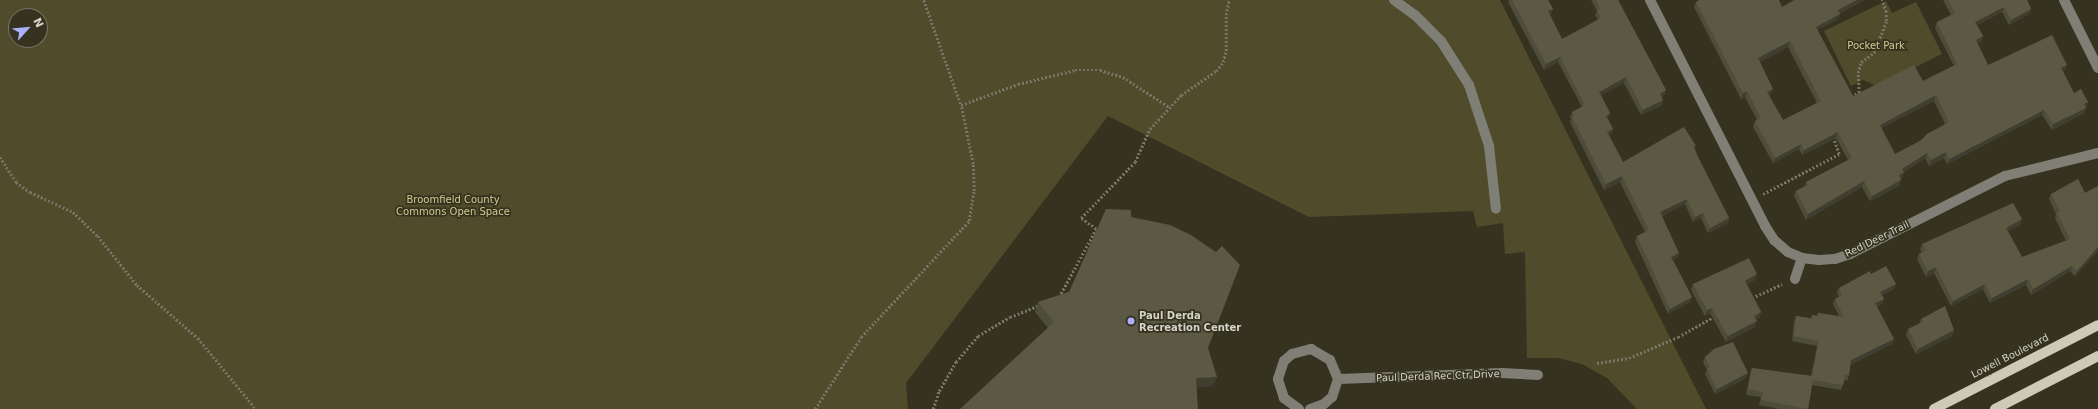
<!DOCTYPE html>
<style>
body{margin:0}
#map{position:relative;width:2098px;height:409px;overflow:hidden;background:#353320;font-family:"DejaVu Sans",sans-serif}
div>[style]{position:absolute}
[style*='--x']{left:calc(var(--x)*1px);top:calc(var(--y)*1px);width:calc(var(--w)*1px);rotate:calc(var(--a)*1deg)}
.green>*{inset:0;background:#504c2b}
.path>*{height:2.5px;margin-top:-1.25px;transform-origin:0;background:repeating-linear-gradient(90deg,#777565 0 2px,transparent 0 4px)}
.minor>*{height:10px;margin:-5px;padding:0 5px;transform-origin:5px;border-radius:5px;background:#807f75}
.major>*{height:10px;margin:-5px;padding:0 5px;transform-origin:5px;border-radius:5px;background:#cdcbb8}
.wall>*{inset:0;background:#4e4d3a}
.shaded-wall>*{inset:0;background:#403e30}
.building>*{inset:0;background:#5b5944}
.dots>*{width:11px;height:11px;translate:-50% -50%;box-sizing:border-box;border:2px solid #353320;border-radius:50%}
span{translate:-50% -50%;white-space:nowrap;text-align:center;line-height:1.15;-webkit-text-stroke:3.5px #353320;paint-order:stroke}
.park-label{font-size:10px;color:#d3cb8e}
.street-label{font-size:10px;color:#d6d4c9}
.poi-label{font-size:10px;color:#d6d4c9;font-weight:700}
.left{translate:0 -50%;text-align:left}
.north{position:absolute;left:8px;top:8px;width:40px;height:40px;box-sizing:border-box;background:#353320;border:1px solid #757364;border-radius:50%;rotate:63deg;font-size:11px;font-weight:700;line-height:16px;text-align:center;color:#d6d4c9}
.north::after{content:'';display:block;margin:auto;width:14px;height:18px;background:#adaffb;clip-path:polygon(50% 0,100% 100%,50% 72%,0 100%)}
</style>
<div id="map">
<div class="green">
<i style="clip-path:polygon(evenodd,0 0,1500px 0,1706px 409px,1637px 409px,1607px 378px,1582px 364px,1558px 358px,1527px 358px,1525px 252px,1505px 254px,1503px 223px,1477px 227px,1473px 211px,1309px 217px,1108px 116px,906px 383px,908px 409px,0 409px,0 0,16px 16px,40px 16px,40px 40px,16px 40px,16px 16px)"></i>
<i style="clip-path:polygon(1886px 1px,1892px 13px,1916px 2px,1942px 54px,1877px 86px,1863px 80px,1851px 86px,1824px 31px)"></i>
</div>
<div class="path">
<i style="--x:924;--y:0;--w:111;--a:70.6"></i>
<i style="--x:961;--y:105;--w:61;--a:-20.2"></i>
<i style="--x:1018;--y:84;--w:59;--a:-13.8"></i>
<i style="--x:1075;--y:70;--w:25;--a:0"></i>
<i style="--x:1100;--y:70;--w:24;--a:17"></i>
<i style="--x:1123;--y:77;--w:55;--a:33.1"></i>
<i style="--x:1851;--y:96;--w:9;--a:-21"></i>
<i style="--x:1859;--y:93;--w:20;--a:-93"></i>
<i style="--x:1858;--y:73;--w:11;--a:-75"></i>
<i style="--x:1861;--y:62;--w:16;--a:-35"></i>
<i style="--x:1874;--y:53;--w:34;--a:-69"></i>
<i style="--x:1886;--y:21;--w:9;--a:-90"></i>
<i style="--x:1886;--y:12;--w:13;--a:-108"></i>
<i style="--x:0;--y:157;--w:30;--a:57"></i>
<i style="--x:16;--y:182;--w:17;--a:36"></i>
<i style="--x:30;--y:192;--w:47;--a:24.9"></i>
<i style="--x:73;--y:212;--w:35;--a:44"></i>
<i style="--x:98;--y:236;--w:63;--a:51.5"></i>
<i style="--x:137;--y:285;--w:81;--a:41"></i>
<i style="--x:198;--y:338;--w:92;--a:50.8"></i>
<i style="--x:1763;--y:194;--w:86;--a:-27.8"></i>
<i style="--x:1839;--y:154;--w:18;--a:-109"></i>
<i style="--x:1059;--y:297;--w:77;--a:-61.4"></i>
<i style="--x:1096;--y:229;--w:19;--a:-144"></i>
<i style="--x:1081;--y:218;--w:78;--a:-46"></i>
<i style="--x:1135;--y:162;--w:36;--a:-66"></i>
<i style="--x:1150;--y:129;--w:46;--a:-47.6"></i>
<i style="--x:1181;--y:95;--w:42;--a:-34.4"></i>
<i style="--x:1216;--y:71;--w:11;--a:-52"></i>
<i style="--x:1223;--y:62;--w:11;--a:-75"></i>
<i style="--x:1226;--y:51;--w:36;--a:-90"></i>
<i style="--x:1226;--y:15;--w:15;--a:-79"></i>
<i style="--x:1752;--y:298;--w:33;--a:-25"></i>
<i style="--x:1597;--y:363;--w:32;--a:-9"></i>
<i style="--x:1629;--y:358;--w:53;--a:-23.2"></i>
<i style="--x:1678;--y:337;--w:43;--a:-29.6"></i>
<i style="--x:815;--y:409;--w:85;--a:-57.4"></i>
<i style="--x:861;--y:337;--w:158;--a:-47"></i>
<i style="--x:969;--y:221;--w:30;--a:-81"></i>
<i style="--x:974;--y:191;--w:27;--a:-92"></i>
<i style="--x:973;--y:164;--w:60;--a:-101.5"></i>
<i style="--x:933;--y:409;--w:19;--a:-72"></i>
<i style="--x:939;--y:391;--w:34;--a:-60"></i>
<i style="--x:956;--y:362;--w:34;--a:-50"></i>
<i style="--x:978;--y:336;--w:37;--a:-31"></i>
<i style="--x:1010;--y:317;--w:32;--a:-22"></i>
</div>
<div class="minor">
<i style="--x:1394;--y:0;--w:26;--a:36"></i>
<i style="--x:1415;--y:15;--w:37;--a:45"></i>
<i style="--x:1441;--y:41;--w:52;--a:57.5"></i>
<i style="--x:1469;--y:85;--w:64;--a:71.8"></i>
<i style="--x:1489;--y:146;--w:63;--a:83.7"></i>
<i style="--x:1650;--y:0;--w:254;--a:63"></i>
<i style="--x:1765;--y:226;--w:17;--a:57"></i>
<i style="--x:1774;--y:240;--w:18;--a:41"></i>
<i style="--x:1788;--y:252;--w:15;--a:23"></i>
<i style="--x:1802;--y:258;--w:17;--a:7"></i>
<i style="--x:1819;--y:260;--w:16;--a:-4"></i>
<i style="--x:1835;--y:259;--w:16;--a:-18"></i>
<i style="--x:1850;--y:254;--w:174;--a:-26.7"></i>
<i style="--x:2005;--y:176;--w:96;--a:-13.9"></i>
<i style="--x:2064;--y:0;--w:76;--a:63.4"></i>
<i style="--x:1795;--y:279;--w:22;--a:-72"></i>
<i style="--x:1338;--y:379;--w:164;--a:-2.1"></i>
<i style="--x:1502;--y:373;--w:36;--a:3"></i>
<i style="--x:1299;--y:409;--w:19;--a:-144"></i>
<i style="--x:1284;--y:398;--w:20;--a:-108"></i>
<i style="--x:1278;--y:379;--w:19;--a:-72"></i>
<i style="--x:1284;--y:361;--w:11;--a:-41"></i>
<i style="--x:1292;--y:354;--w:20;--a:-15"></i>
<i style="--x:1311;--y:349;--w:22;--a:30"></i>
<i style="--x:1330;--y:360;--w:21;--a:67"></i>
<i style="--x:1338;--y:379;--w:19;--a:108"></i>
<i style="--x:1332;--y:397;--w:11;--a:139"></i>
<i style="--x:1324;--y:404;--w:15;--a:160"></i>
</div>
<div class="major">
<i style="--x:1934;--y:409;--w:184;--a:-27.1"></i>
<i style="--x:1995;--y:409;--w:116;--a:-27.2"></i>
</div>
<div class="wall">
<i style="clip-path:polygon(1509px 0,1548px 0,1553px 9px,1551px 14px,1550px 15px,1562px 39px,1598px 20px,1595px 15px,1597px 11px,1591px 0,1618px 0,1666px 90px,1664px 96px,1661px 97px,1663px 100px,1661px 106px,1641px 115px,1624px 83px,1601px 95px,1610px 113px,1608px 119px,1613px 129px,1611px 134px,1609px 135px,1623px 162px,1695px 150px,1698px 157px,1729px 218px,1727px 224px,1708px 233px,1701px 218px,1693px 222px,1685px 204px,1662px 216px,1677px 258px,1673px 260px,1692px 297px,1690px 302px,1668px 314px,1635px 242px,1637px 236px,1645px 232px,1620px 182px,1604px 190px,1570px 122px,1571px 119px,1570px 117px,1572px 112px,1582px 107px,1558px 62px,1544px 70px,1508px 2px)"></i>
<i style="clip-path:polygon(evenodd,1943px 0,2027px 0,2031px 9px,2029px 14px,2009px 25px,2002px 12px,1977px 25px,1983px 36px,1981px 42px,1977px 43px,1988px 65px,2065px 70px,2063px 71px,2074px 93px,2088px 102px,2084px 113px,2052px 130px,2042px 115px,1947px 164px,1944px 158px,1929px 166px,1925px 158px,1904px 172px,1902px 178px,1900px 179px,1901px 180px,1899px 186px,1870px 201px,1862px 187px,1806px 220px,1794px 196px,1796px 191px,1805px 186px,1806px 182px,1848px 160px,1836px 138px,1802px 155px,1799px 149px,1773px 163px,1753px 127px,1755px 121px,1757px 120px,1745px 97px,1741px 99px,1694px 7px,1696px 2px,1782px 7px,1840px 14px,1838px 19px,1817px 30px,1853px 96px,1923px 81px,1954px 66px,1935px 28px,1937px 22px,1951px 15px,1943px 0,1788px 47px,1817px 103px,1783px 120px,1769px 95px,1771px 94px,1760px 62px,1788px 47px,1943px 0,1934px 101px,1945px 124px,1920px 141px,1895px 154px,1881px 128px,1934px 101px)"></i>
<i style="clip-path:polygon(2098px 186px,2098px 251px,2075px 276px,2070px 271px,2031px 295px,2026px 285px,1990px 303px,1983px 289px,1951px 306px,1934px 273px,1926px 277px,1917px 259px,1919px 254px,1922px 252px,1920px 250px,1922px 244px,2022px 219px,2020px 225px,2008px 231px,2022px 257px,2066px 241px,2055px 218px,2056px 214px,2049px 199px,2051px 194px,2085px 193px)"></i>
<i style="clip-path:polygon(1131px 217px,1208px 349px,1213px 386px,1048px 328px,1035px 312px,1038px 302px,1069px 292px)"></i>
<i style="clip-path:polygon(1871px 274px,1894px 289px,1882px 295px,1884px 299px,1882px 304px,1877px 307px,1894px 339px,1892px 344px,1850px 365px,1849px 375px,1847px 381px,1844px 380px,1843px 385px,1841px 390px,1812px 385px,1808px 409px,1779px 409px,1759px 405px,1761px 397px,1746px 395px,1750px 374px,1752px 368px,1811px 376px,1817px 346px,1792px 341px,1794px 322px,1796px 316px,1811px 318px,1812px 315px,1817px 316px,1818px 313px,1839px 316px,1833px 304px,1835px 299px,1839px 297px,1837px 293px,1839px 288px)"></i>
<i style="clip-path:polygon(1755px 280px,1747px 284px,1761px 312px,1759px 318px,1756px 319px,1755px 327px,1726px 342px,1710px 313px,1705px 316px,1691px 290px,1693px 284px)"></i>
<i style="clip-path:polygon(1921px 319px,1954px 330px,1952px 336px,1916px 354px,1906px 335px,1908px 329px,1919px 324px)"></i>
<i style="clip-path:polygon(1705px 357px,1746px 378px,1715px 394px,1705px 374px,1707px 370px,1703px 362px)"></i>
</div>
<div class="shaded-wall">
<i style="clip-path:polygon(1857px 0,1865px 0,1836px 16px,1838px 10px)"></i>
<i style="clip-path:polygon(2004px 7px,2002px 12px,1973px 27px,1975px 22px)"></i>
<i style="clip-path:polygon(1553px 9px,1551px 14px,1546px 17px,1548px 11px)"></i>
<i style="clip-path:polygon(2031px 9px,2029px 14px,2009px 25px,2011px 20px)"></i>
<i style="clip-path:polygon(1840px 14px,1838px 19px,1814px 32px,1816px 27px)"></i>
<i style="clip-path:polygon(1983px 36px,1981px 42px,1974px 45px,1976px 40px)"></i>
<i style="clip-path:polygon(1790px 41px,1788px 47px,1756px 64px,1758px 58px)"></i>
<i style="clip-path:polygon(1560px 57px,1558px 62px,1544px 70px,1546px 64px)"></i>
<i style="clip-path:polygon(2067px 65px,2065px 70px,2059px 73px,2061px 68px)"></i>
<i style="clip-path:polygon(1626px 77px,1624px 83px,1597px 97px,1599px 92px)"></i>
<i style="clip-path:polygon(1773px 89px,1771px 94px,1765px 97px,1767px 92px)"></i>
<i style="clip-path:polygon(1666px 90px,1664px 96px,1658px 99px,1660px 94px)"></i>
<i style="clip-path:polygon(1747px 91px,1745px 97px,1741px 99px,1743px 93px)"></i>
<i style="clip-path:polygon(1936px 95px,1934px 101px,1878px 130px,1880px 125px)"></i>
<i style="clip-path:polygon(1663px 100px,1661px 106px,1641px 115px,1643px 110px)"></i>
<i style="clip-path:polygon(2088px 102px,2086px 108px,2084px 104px)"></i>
<i style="clip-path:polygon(2086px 108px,2084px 113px,2052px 130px,2053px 124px)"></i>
<i style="clip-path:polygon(2044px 110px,2042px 115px,1947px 164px,1949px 159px)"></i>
<i style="clip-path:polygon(1610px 113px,1608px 119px,1604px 121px,1606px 116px)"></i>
<i style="clip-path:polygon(1613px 129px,1611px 134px,1605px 137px,1607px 132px)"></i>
<i style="clip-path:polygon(1838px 132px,1836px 138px,1802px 155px,1804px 150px)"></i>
<i style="clip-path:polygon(1801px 144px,1799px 149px,1773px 163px,1775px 158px)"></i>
<i style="clip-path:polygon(1946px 152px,1944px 158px,1929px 166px,1931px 160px)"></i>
<i style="clip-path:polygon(1927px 153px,1925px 158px,1900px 174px,1902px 169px)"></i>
<i style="clip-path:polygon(1904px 172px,1902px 178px,1897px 181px,1899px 175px)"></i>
<i style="clip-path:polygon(1622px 176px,1620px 182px,1604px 190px,1606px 184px)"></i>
<i style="clip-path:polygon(1901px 180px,1899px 186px,1870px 201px,1872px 196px)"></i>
<i style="clip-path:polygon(1864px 181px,1862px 187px,1806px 220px,1808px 214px)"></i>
<i style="clip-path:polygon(1687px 199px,1685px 204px,1658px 218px,1660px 212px)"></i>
<i style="clip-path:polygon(1703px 213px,1701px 218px,1693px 222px,1695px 217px)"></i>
<i style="clip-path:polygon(1729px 218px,1727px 224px,1708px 233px,1710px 228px)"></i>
<i style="clip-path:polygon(2022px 219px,2020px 225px,2005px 233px,2006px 228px)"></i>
<i style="clip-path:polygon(2098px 247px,2098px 251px,2075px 276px,2077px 271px)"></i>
<i style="clip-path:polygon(1679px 253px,1677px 258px,1669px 262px,1671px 257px)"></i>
<i style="clip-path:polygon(2072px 266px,2070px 271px,2031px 295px,2033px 289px)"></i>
<i style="clip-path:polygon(1936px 267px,1934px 273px,1926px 277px,1928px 271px)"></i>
<i style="clip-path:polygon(1757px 274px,1755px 280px,1743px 286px,1745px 281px)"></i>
<i style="clip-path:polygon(2028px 279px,2026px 285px,1990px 303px,1992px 298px)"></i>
<i style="clip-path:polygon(1896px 284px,1894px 289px,1878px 297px,1880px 292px)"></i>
<i style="clip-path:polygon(1985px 284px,1983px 289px,1951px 306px,1953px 301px)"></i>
<i style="clip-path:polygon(1692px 297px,1690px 302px,1668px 314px,1670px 309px)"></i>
<i style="clip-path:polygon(1884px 299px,1882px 304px,1873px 309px,1875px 303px)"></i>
<i style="clip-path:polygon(1712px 308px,1710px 313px,1705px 316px,1707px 310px)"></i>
<i style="clip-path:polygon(1761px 312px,1759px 318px,1752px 321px,1754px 316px)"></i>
<i style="clip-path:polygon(1757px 321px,1755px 327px,1726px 342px,1728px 336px)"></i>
<i style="clip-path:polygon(1954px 330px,1952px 336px,1916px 354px,1918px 349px)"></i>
<i style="clip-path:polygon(1894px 339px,1892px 344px,1849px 366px,1851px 360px)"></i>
<i style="clip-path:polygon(1748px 373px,1746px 378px,1715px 394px,1717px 389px)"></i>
<i style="clip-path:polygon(1217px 377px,1213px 386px,1193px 388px,1196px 378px)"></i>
</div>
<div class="building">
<i style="clip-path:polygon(1512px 0,1548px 0,1553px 9px,1548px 11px,1562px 39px,1601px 18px,1597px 10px,1600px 9px,1596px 0,1618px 0,1666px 90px,1660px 94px,1663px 100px,1643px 110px,1626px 77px,1599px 92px,1610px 113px,1606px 116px,1613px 129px,1607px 132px,1623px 162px,1684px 127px,1696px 146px,1694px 147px,1698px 157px,1729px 218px,1710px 228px,1703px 213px,1695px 217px,1687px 199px,1660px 212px,1679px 253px,1671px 257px,1692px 297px,1670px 309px,1637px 236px,1649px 230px,1622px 176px,1606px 184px,1572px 117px,1574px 116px,1572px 112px,1585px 105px,1560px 57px,1546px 64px)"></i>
<i style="clip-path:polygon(evenodd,1699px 0,1779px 0,1782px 7px,1794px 0,1857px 0,1838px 10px,1840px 14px,1816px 27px,1853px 96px,1914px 65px,1923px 81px,1957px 64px,1937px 22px,1955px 13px,1948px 0,2027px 0,2031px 9px,2011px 20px,2004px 7px,1975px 22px,1983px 36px,1976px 40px,1988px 65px,2052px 35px,2067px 65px,2061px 68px,2074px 93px,2081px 89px,2088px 102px,2084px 104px,2086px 108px,2053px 124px,2044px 110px,1949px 159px,1946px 152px,1931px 160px,1927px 153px,1902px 169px,1904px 172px,1899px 175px,1901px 180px,1872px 196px,1864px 181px,1808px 214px,1796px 191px,1808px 185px,1806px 182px,1852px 158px,1838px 132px,1804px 150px,1801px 144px,1775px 158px,1755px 121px,1761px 118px,1747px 91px,1743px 93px,1696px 2px,1699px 0,1790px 41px,1821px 101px,1783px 120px,1767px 92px,1773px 89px,1758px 58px,1790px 41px,1699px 0,1936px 95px,1949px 122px,1927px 134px,1920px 141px,1895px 154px,1880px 125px,1936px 95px)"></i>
<i style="clip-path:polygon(2078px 179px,2085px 193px,2098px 186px,2098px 247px,2077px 271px,2072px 266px,2033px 289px,2028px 279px,1992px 298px,1985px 284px,1953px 301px,1936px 267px,1928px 271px,1919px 254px,1926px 250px,1922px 244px,2013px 203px,2022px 219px,2006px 228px,2022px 257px,2070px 239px,2057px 213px,2060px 211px,2051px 194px)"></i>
<i style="clip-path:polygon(1106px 209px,1131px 210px,1131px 217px,1170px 225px,1191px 235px,1216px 252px,1222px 246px,1240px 265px,1208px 348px,1217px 377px,1196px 378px,1198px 409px,960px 409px,1054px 322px,1038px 302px,1069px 292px)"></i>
<i style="clip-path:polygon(1749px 258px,1757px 274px,1745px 281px,1761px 312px,1754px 316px,1757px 321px,1728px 336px,1712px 308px,1707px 310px,1693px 284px)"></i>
<i style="clip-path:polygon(1886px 266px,1896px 284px,1880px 292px,1884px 299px,1875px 303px,1894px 339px,1851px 360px,1849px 375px,1845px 375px,1843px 385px,1813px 380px,1808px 409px,1761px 400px,1763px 392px,1748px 389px,1752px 368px,1812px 376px,1819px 341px,1794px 336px,1796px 316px,1812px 319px,1812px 315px,1818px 316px,1818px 313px,1844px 317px,1835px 299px,1842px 295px,1839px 288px,1870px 271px,1871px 274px)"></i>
<i style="clip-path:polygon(1945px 306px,1954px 330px,1918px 349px,1908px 329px,1923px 322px,1921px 319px)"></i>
<i style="clip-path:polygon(1733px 342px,1748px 373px,1717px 389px,1707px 369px,1710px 367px,1705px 357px,1714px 349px)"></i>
</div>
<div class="dots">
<i style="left:1131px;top:321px;background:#adaffb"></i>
</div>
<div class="park-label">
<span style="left:1876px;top:46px">Pocket Park</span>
<span style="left:453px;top:205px">Broomfield County<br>Commons Open Space</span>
</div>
<div class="street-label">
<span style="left:1877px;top:239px;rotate:-26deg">Red Deer Trail</span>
<span style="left:2010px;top:356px;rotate:-27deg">Lowell Boulevard</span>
<span style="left:1438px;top:376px;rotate:-2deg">Paul Derda Rec Ctr Drive</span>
</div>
<div class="poi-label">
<span class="left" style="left:1139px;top:321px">Paul Derda<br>Recreation Center</span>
</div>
<div class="north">N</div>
</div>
